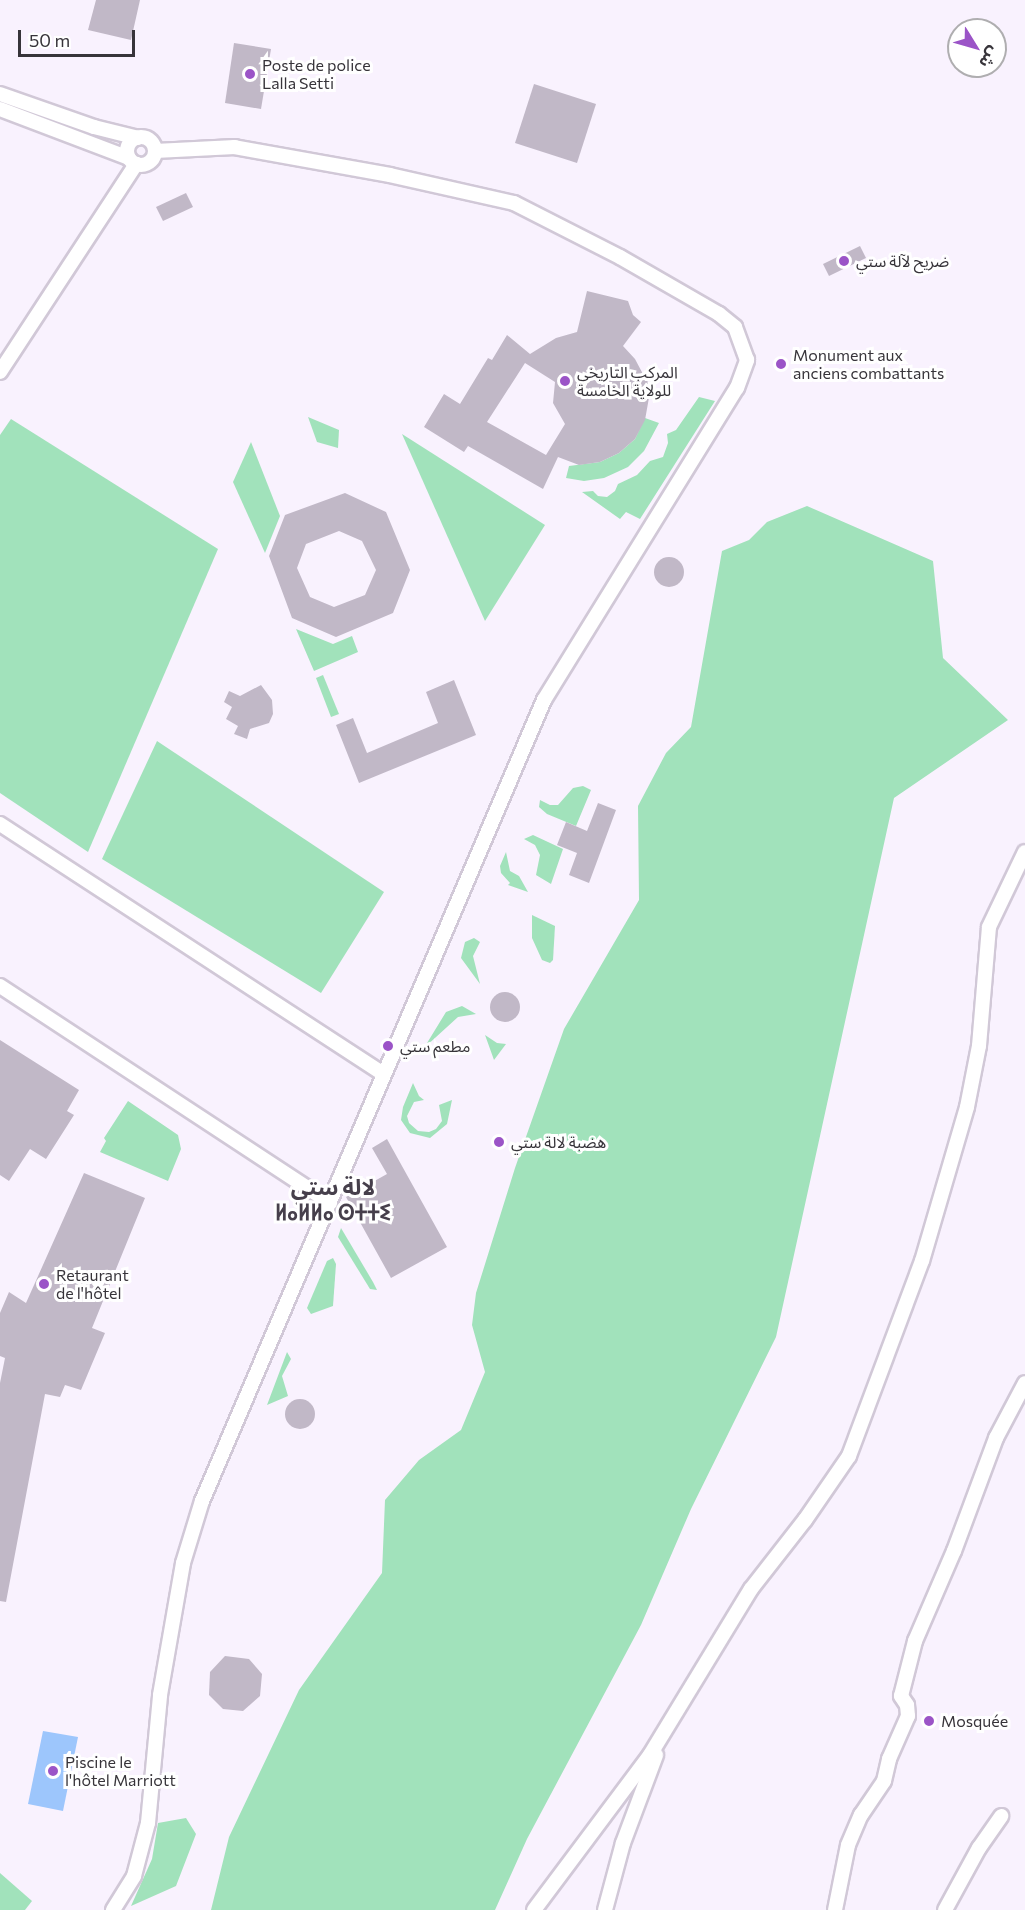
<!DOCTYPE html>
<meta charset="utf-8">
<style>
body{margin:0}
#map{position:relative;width:1025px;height:1910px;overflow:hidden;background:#f9f2fe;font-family:Commissioner,"Noto Sans Arabic","Noto Sans Tifinagh",sans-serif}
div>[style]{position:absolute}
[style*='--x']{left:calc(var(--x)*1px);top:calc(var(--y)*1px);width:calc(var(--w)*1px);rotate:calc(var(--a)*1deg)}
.green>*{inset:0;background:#a1e2bb}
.water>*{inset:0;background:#9dc6fc}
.building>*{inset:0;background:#c1b8c7}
.round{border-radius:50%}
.roads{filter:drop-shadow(2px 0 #d1c8d7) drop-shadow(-2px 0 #d1c8d7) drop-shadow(0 2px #d1c8d7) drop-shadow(0 -2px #d1c8d7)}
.minor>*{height:14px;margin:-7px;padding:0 7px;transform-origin:7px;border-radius:7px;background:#fff}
.minor>.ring{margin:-7px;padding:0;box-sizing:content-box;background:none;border:14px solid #fff;border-radius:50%}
.dots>*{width:16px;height:16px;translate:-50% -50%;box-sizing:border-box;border:3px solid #fff;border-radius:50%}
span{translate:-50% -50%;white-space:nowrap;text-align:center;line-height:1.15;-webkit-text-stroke:6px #fff;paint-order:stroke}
.poi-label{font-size:16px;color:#37343a}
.left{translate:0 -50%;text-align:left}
.district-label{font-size:22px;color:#463f4b;font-weight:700}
.north{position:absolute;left:947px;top:18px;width:60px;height:60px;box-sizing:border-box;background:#fff;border:2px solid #afaeb0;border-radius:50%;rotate:127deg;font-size:16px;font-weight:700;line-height:24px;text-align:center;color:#37343a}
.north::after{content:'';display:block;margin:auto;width:21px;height:27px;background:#9b54c7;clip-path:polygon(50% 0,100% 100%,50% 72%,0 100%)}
.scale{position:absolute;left:18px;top:30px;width:117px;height:27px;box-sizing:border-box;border:3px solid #37343a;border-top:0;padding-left:8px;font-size:18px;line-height:21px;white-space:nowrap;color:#37343a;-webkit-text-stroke:4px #fff;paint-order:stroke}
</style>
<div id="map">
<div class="green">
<i style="clip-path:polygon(699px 397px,715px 401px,640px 519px,626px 512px,620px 519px,582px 492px,593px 491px,598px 496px,607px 497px,615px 491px,618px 484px,637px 475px,650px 461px,663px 457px,668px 443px,667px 434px,676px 430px)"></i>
<i style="clip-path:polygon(308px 417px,339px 430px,338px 448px,317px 442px)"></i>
<i style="clip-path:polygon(645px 418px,659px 423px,644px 451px,628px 467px,604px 478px,584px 481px,566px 478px,569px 466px,600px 462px,619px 453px,635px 439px)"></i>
<i style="clip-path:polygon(11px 419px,218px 549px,88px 852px,0 793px,0 435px)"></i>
<i style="clip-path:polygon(402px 434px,545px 525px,485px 621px)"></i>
<i style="clip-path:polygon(251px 442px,280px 516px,265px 553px,233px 482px)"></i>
<i style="clip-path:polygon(807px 506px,933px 561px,943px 658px,1008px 720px,894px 798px,776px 1337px,691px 1509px,641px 1625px,527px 1839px,495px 1910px,211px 1910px,229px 1837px,299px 1690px,382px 1573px,385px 1500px,419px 1460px,461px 1430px,485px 1372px,472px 1325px,476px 1293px,515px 1168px,564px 1029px,639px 900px,638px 806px,666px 753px,691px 727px,722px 551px,749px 540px,767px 522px)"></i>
<i style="clip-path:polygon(296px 629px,333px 644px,352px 636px,358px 652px,314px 671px)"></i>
<i style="clip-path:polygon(323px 675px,339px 714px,331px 717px,316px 678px)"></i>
<i style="clip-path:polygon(157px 741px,384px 892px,321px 993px,102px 859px)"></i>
<i style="clip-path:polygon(583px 786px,591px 790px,576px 826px,547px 814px,539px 807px,540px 800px,550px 805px,558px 805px,573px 788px)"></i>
<i style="clip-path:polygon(533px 835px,563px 849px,551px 884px,536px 875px,540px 855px,535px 845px,524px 839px)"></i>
<i style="clip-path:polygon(506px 852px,510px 871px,519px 876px,528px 892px,508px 885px,510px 883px,501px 873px,500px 866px)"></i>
<i style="clip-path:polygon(532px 915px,555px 926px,553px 960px,550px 963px,542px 960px,532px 938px)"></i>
<i style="clip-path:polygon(474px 938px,480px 942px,473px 956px,480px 984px,461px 958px,465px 942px)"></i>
<i style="clip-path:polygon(462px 1006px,476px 1014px,458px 1017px,424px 1048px,446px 1012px)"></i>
<i style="clip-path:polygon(485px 1035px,497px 1043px,506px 1044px,494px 1060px)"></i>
<i style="clip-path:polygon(413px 1083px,419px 1096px,424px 1100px,414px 1102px,407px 1116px,409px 1123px,418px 1131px,429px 1132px,436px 1129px,442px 1121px,439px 1105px,452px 1100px,447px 1124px,430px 1138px,410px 1133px,401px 1120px,403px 1107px)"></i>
<i style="clip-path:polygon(128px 1101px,178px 1135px,181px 1149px,168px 1181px,100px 1152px,106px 1141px,104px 1138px)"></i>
<i style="clip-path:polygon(341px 1228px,373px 1282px,377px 1290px,370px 1289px,338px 1237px)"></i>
<i style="clip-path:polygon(333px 1258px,336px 1264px,333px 1306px,311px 1314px,307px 1308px,327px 1261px)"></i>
<i style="clip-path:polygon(287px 1352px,291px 1359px,282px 1376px,288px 1396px,267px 1405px)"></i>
<i style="clip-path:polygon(186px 1818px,196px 1834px,176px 1886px,131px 1906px,152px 1859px,158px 1823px)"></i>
<i style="clip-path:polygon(0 1873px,32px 1901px,25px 1910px,0 1910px)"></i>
</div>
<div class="water">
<i style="clip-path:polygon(43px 1731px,78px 1737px,63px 1811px,28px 1804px)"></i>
</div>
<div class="building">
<i style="clip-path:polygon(96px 0,140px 0,131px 40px,88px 30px)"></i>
<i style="clip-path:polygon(234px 43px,271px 49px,261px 109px,225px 103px)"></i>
<i style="clip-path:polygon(534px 84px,596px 104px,577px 163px,515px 143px)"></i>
<i style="clip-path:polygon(186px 193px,193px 207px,163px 221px,156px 207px)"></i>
<i style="clip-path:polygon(860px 246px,866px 258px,829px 276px,823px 264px)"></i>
<i style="clip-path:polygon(evenodd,587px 291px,628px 301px,633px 315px,641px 322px,623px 346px,635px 359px,644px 376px,646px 375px,650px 392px,645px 420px,635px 439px,619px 453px,600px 462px,579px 465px,558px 457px,543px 489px,468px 446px,464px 452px,424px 427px,444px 394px,460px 404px,488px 358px,492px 360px,507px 335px,530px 354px,556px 338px,577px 332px,587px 291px,525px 363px,555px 382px,553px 403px,565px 424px,546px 455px,487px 422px,525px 363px)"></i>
<i style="clip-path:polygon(evenodd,345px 493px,386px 512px,410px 570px,393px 613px,336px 637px,292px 618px,269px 556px,285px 515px,345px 493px,339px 531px,362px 541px,376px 570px,365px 595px,334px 607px,310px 597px,297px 568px,306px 544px,339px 531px)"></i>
<i class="round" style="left:654px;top:557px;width:30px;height:30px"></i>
<i style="clip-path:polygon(454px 680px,476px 735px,359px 783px,336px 725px,353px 718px,367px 753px,438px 723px,426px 692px)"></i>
<i style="clip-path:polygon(261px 685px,272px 700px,273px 714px,269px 723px,250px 729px,247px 739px,234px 734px,238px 726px,226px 719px,232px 707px,224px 702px,229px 691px,240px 696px)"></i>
<i style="clip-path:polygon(598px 803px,616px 810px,589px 883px,569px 875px,577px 853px,557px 845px,566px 822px,587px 831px)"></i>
<i class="round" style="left:490px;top:992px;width:30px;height:30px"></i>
<i style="clip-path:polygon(0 1040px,79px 1090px,67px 1111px,74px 1115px,46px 1159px,30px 1149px,9px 1181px,0 1175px)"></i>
<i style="clip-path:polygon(387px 1139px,447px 1247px,391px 1278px,346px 1197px,387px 1174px,372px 1148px)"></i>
<i style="clip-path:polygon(84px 1173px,145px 1198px,92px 1328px,105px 1333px,81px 1390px,65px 1385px,60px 1397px,45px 1394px,6px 1602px,0 1601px,0 1383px,5px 1358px,0 1356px,0 1313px,9px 1292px,26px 1303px)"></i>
<i class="round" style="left:285px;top:1399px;width:30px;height:30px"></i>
<i style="clip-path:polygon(225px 1656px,249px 1659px,262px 1674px,260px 1696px,243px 1711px,223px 1709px,209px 1695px,210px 1672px)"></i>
</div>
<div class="roads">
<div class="minor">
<i style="--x:0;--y:94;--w:100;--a:19.3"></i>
<i style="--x:94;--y:127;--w:45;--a:14"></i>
<i style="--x:0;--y:109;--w:138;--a:20.8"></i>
<i class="ring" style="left:127px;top:137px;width:14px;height:14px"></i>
<i style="--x:0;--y:372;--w:249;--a:-56.8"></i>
<i style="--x:0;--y:824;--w:458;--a:33.1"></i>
<i style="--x:0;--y:986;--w:395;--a:33.3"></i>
<i style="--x:113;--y:1910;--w:40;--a:-58"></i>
<i style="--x:134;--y:1876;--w:55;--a:-75.2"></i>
<i style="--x:148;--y:1823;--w:129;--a:-84.6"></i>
<i style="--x:160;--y:1695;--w:134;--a:-80.1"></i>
<i style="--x:183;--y:1563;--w:65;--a:-73"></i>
<i style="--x:202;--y:1501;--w:871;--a:-66.88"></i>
<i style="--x:544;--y:700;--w:367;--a:-58.3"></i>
<i style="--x:737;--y:388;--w:30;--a:-70"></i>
<i style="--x:747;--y:360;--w:35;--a:-110"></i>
<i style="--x:735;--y:327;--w:21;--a:-141"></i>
<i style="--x:719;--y:314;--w:114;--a:-150.1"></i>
<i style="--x:620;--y:257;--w:119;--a:-153"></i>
<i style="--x:514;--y:203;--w:127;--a:-167.3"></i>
<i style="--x:390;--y:175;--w:158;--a:-169.8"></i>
<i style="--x:235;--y:147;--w:80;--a:177.1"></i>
<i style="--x:534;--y:1910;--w:194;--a:-53.2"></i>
<i style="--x:650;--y:1755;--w:194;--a:-58.7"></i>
<i style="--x:751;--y:1589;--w:88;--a:-52"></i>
<i style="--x:805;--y:1520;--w:78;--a:-55.5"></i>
<i style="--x:849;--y:1456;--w:208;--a:-69.5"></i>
<i style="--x:922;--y:1261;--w:160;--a:-73.7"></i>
<i style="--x:967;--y:1107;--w:62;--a:-78.9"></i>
<i style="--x:979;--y:1046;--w:119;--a:-85.2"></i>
<i style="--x:989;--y:927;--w:83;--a:-64.4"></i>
<i style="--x:605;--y:1910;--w:69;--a:-75"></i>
<i style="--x:623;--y:1843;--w:94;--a:-69.4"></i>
<i style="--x:835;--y:1910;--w:66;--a:-78.7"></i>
<i style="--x:848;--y:1845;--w:33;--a:-67"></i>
<i style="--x:861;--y:1815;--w:41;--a:-55.9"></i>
<i style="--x:884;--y:1781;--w:23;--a:-77"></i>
<i style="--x:889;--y:1759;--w:47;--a:-66.2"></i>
<i style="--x:908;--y:1716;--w:11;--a:-95"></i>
<i style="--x:907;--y:1705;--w:11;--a:-124"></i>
<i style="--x:901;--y:1696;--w:57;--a:-75.7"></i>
<i style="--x:915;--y:1641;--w:98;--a:-66.6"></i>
<i style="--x:954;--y:1551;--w:121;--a:-69.6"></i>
<i style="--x:996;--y:1438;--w:62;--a:-62.2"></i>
<i style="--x:945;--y:1910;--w:71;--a:-61.3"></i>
<i style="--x:979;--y:1848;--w:39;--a:-55"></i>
</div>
</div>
<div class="dots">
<i style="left:250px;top:74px;background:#9b54c7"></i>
<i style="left:844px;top:261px;background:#9b54c7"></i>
<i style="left:781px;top:364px;background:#9b54c7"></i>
<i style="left:565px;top:381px;background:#9b54c7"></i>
<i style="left:388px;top:1046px;background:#9b54c7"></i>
<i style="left:499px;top:1142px;background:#9b54c7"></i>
<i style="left:44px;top:1284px;background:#9b54c7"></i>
<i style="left:929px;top:1721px;background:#9b54c7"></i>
<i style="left:53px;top:1771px;background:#9b54c7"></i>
</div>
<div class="poi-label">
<span class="left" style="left:262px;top:74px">Poste de police<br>Lalla Setti</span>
<span class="left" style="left:856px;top:261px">ضريح لآلة ستي</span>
<span class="left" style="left:793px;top:364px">Monument aux<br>anciens combattants</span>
<span class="left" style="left:577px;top:381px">المركب التاريخي<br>للولاية الخامسة</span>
<span class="left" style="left:400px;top:1046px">مطعم ستي</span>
<span class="left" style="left:511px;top:1142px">هضبة لالة ستي</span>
<span class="left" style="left:56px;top:1284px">Retaurant<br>de l'hôtel</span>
<span class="left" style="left:941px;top:1721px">Mosquée</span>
<span class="left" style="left:65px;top:1771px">Piscine le<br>l'hôtel Marriott</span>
</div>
<div class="district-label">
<span style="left:333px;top:1199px">لالة ستي<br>ⵍⴰⵍⵍⴰ ⵙⵜⵜⵉ</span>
</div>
<div class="north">ش</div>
<div class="scale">50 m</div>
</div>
